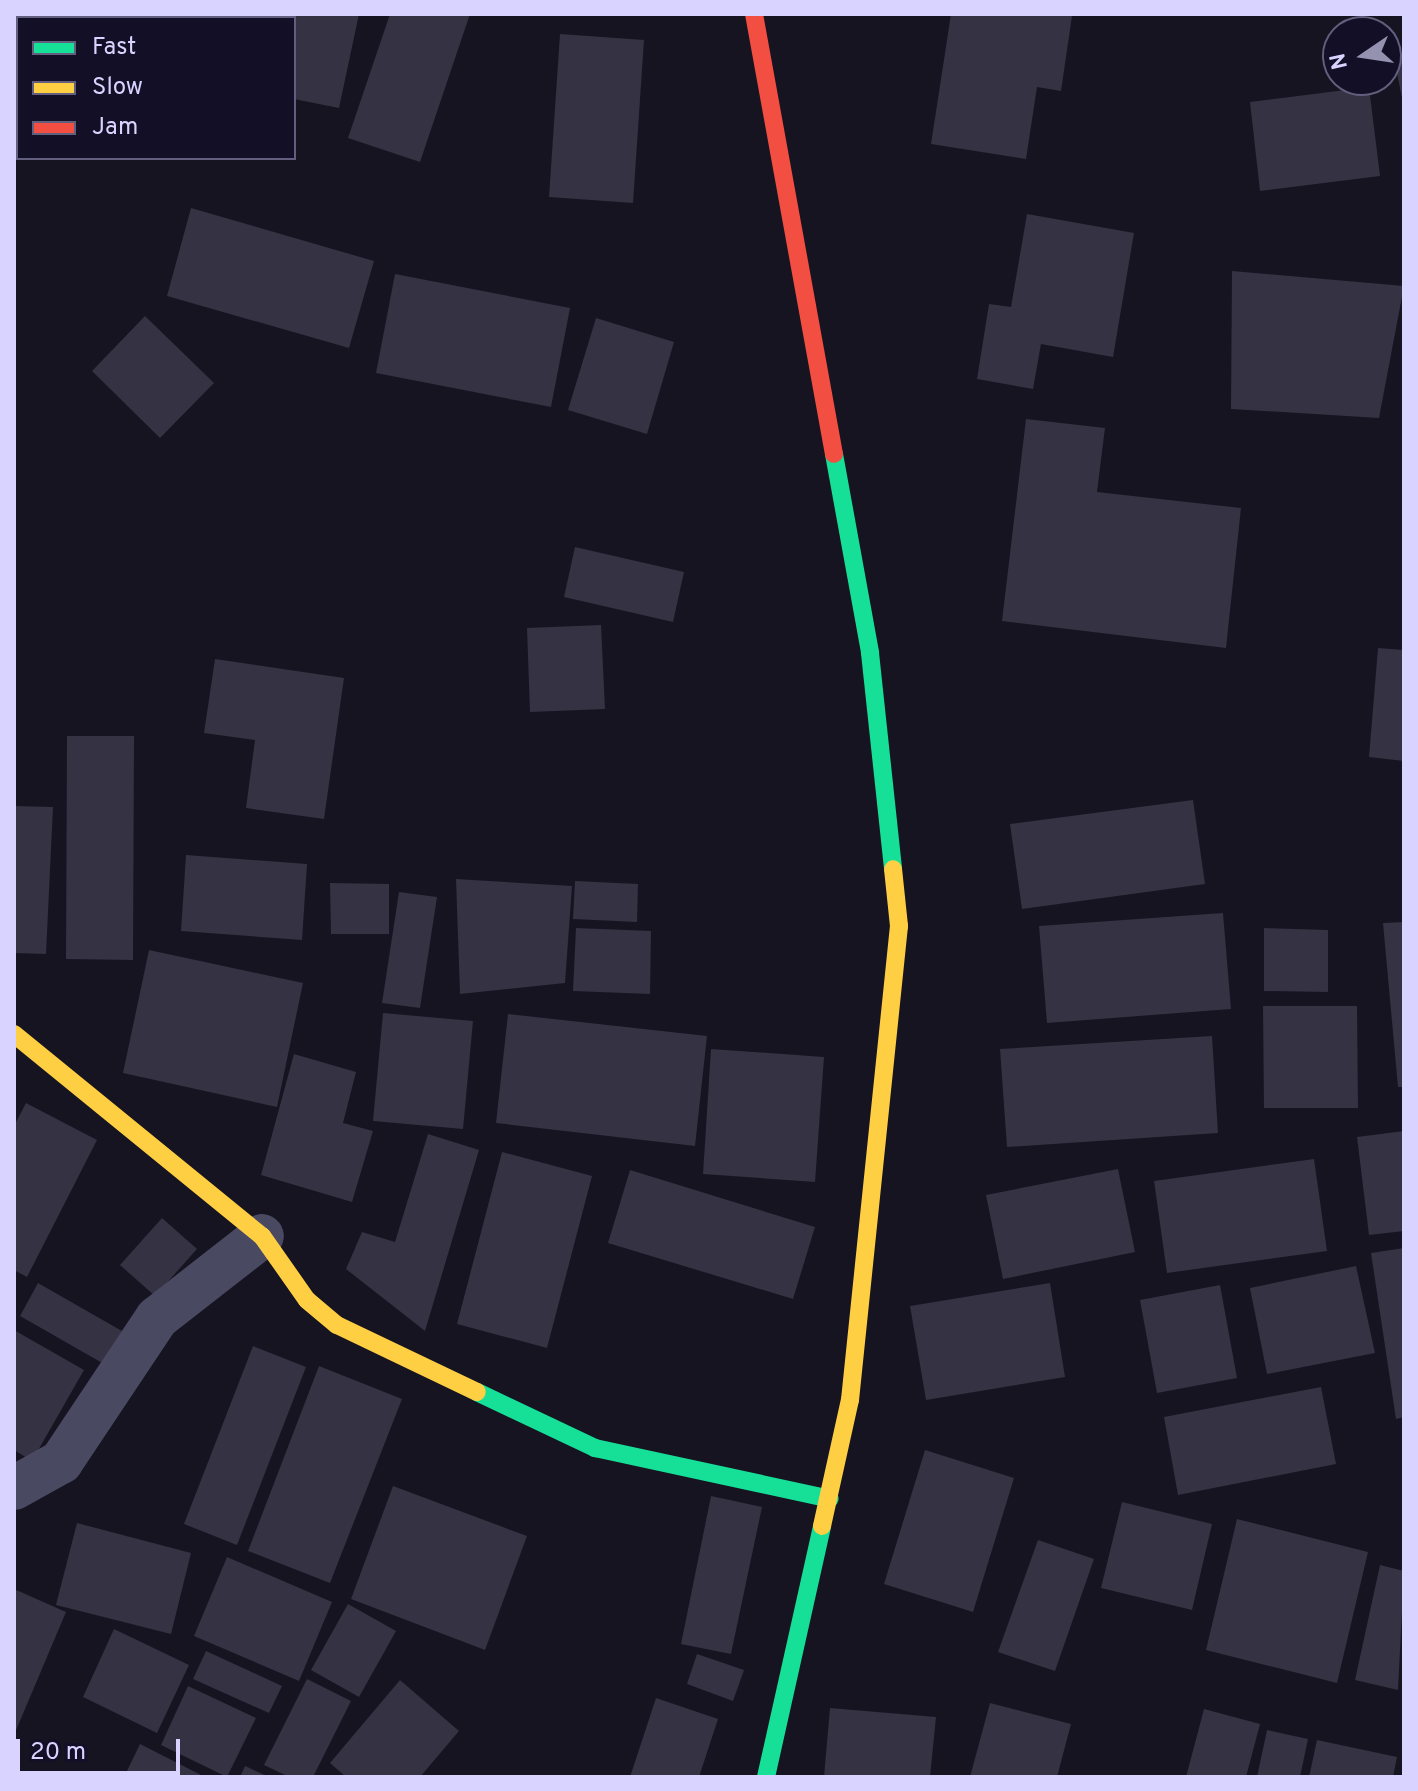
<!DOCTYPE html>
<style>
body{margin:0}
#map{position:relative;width:1418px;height:1791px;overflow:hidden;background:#161421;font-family:Overpass,sans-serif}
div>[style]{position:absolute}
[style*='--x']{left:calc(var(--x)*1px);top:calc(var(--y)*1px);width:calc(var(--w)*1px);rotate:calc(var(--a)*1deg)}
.building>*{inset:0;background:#343243}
.street>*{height:44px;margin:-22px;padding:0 22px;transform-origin:22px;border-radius:22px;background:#4a4962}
.fast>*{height:18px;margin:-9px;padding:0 9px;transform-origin:9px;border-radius:9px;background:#16e098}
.slow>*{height:18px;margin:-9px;padding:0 9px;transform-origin:9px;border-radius:9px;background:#ffcf43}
.jam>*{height:18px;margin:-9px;padding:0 9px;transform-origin:9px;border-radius:9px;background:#f24e42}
span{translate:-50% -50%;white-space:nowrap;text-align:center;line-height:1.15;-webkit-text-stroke:6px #130f26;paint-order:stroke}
.frame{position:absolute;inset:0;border:16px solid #d9d4ff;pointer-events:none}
.legend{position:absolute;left:16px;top:16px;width:280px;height:144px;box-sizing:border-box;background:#130f26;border:2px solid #625e7d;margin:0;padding:10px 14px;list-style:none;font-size:24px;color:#d9d4ff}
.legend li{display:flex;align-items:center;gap:16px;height:40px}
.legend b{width:40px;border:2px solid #625e7d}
.north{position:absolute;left:1322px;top:16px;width:80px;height:80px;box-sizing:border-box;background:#130f26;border:2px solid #625e7d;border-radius:50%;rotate:257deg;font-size:22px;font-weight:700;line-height:32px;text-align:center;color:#d9d4ff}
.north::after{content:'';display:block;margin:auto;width:28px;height:36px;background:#9591b1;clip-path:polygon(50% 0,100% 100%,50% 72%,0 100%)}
.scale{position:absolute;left:16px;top:1739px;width:164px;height:36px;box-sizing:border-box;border:4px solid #d9d4ff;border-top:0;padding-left:10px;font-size:24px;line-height:28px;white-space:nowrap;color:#d9d4ff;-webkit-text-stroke:6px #130f26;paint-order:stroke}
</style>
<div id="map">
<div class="building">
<i style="clip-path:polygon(261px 14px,359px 14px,339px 108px,294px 99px,294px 18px)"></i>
<i style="clip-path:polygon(390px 14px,470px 14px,420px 162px,348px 138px)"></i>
<i style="clip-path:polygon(951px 14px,1072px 16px,1061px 91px,1037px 87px,1026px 159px,931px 144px)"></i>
<i style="clip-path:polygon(560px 34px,644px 40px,633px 203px,549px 197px)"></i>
<i style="clip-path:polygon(1404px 56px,1404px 102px,1403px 103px,1394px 58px)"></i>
<i style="clip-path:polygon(1369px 87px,1380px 176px,1260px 191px,1250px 102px)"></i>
<i style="clip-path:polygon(191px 208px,374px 261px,349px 348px,167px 296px)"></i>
<i style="clip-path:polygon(1027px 214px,1134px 233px,1113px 357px,1041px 344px,1033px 389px,977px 379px,989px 304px,1011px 307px)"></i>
<i style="clip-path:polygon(1232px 271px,1404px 286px,1379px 418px,1231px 409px)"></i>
<i style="clip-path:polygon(395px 274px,570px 308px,551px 407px,376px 373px)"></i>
<i style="clip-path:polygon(145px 316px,214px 383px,160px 438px,92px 371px)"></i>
<i style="clip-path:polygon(596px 318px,674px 342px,647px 434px,568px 410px)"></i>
<i style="clip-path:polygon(1026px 419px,1105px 428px,1097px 492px,1241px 508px,1226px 648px,1002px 621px)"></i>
<i style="clip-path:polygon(575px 547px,684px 572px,673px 622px,564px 597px)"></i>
<i style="clip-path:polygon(601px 625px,605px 709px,530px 712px,527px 628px)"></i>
<i style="clip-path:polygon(1378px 648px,1404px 650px,1404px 761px,1369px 757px)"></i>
<i style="clip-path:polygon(215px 659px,344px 678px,324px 819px,246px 808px,255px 740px,204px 733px)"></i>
<i style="clip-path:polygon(67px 736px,134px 736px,133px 960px,66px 959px)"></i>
<i style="clip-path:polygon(1193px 800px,1205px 884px,1022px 909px,1010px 824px)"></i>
<i style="clip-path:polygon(14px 806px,53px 807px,46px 954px,14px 953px)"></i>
<i style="clip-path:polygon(186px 855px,307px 864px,302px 940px,181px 931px)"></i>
<i style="clip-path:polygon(456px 879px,572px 886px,565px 983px,460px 994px)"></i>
<i style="clip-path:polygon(575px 881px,638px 884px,637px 922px,573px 919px)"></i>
<i style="clip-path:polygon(330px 883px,389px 884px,389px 934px,331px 934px)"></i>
<i style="clip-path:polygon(399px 892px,437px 897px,420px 1008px,382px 1003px)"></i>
<i style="clip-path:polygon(1223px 913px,1231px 1009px,1047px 1023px,1039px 926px)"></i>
<i style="clip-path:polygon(1404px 922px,1404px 1087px,1398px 1087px,1383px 923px)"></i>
<i style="clip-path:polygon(576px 928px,651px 931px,650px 994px,573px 991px)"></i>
<i style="clip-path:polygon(1264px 928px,1328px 930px,1328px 992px,1264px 991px)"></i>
<i style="clip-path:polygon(149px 950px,303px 983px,277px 1107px,123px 1073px)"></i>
<i style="clip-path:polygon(1263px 1006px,1357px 1006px,1358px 1108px,1264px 1108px)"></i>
<i style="clip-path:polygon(383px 1013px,473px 1021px,463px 1129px,373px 1121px)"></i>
<i style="clip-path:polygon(508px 1014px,707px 1036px,695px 1146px,496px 1123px)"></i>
<i style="clip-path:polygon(1212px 1036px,1218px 1133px,1007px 1147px,1000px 1049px)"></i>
<i style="clip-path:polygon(711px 1049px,824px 1057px,815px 1182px,703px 1174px)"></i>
<i style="clip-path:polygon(294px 1054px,356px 1072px,343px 1123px,373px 1131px,352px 1202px,261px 1175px)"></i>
<i style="clip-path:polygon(26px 1103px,97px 1140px,27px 1277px,14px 1270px,14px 1126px)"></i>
<i style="clip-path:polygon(1404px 1131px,1404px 1231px,1369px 1235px,1357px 1137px)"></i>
<i style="clip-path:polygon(428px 1134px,479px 1150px,425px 1331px,346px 1269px,362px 1232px,395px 1242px)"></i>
<i style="clip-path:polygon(502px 1152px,592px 1176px,547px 1348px,457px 1324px)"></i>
<i style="clip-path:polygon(1314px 1159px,1327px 1251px,1167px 1273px,1154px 1181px)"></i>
<i style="clip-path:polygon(1118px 1169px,1135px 1252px,1003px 1279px,986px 1195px)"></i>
<i style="clip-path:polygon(630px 1170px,815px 1227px,793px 1299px,608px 1243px)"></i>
<i style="clip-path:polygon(162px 1218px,197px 1249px,155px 1296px,120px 1265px)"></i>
<i style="clip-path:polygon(1404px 1248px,1404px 1417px,1396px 1419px,1371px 1253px)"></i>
<i style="clip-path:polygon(1356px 1266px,1375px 1353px,1267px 1374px,1250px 1288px)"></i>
<i style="clip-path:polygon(38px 1283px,122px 1331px,104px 1364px,20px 1316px)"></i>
<i style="clip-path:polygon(1050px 1283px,1065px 1377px,926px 1400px,910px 1306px)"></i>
<i style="clip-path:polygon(1220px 1285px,1237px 1378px,1157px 1393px,1140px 1300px)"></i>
<i style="clip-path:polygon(14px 1330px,84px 1370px,32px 1461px,14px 1450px)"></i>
<i style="clip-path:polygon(253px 1346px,306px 1367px,237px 1545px,184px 1524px)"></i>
<i style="clip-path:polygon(319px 1366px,402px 1399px,330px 1583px,248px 1551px)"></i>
<i style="clip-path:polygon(1321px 1387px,1336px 1464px,1178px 1495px,1164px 1417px)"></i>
<i style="clip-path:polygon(925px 1450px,1014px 1478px,973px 1612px,884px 1584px)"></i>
<i style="clip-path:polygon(393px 1486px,527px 1536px,485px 1650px,351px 1599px)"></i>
<i style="clip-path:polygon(711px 1496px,762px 1507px,731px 1654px,681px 1644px)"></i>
<i style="clip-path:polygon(1122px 1502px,1212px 1524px,1192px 1610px,1101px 1588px)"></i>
<i style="clip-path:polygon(1237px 1519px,1368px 1552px,1337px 1683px,1206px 1650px)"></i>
<i style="clip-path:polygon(77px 1523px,191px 1553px,171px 1634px,56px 1605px)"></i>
<i style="clip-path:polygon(1038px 1540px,1094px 1559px,1055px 1671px,998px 1652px)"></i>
<i style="clip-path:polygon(227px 1557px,332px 1602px,299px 1681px,194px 1636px)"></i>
<i style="clip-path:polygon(1380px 1565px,1404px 1571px,1398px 1690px,1355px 1680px)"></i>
<i style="clip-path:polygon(14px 1589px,66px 1612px,14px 1735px)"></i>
<i style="clip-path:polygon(348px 1604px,396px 1631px,359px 1697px,311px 1670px)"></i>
<i style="clip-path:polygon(114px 1629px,189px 1665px,157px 1733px,83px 1697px)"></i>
<i style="clip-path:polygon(206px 1651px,282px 1686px,269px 1713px,193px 1679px)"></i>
<i style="clip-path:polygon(697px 1654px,744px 1670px,733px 1701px,687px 1684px)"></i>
<i style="clip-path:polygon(307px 1679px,351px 1701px,313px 1777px,289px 1777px,264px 1765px)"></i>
<i style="clip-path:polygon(400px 1680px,459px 1731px,420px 1777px,346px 1777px,330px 1763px)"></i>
<i style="clip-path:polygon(188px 1686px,256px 1718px,227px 1777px,161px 1745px)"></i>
<i style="clip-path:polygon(656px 1698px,718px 1719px,699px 1777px,630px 1777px)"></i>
<i style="clip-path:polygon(990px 1703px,1071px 1724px,1057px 1777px,970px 1777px)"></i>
<i style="clip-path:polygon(830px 1708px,936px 1717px,930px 1777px,824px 1777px)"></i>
<i style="clip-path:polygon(1204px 1709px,1260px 1724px,1246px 1777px,1186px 1777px)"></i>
<i style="clip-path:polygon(1267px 1730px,1308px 1739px,1300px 1777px,1257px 1777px)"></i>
<i style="clip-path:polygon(1317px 1740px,1397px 1757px,1393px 1777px,1309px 1777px)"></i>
<i style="clip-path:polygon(140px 1744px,205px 1777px,124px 1777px)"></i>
<i style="clip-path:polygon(245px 1766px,269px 1777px,240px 1777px)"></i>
</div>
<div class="street">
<i style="--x:14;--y:1488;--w:54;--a:-29"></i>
<i style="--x:61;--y:1462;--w:173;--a:-56.3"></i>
<i style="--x:157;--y:1318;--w:133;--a:-38"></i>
</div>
<div class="fast">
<i style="--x:834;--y:454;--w:202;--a:79.7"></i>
<i style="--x:870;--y:653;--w:217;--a:83.9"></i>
<i style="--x:477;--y:1392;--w:131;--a:25.4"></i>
<i style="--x:595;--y:1448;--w:240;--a:12.2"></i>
<i style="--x:766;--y:1777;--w:257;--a:-77.4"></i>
</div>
<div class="slow">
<i style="--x:14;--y:1034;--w:320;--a:39.2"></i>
<i style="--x:262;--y:1236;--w:78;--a:54.9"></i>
<i style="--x:307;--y:1300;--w:39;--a:40"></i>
<i style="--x:337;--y:1325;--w:155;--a:25.6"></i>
<i style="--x:822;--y:1526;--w:129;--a:-77.5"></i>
<i style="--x:850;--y:1400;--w:477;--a:-84.1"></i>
<i style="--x:899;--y:926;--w:57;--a:-96"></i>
</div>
<div class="jam">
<i style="--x:754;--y:14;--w:447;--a:79.7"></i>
</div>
<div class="frame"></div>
<ul class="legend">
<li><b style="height:10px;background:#16e098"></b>Fast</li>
<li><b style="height:10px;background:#ffcf43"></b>Slow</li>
<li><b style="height:10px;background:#f24e42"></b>Jam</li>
</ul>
<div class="north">N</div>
<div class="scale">20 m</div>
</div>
